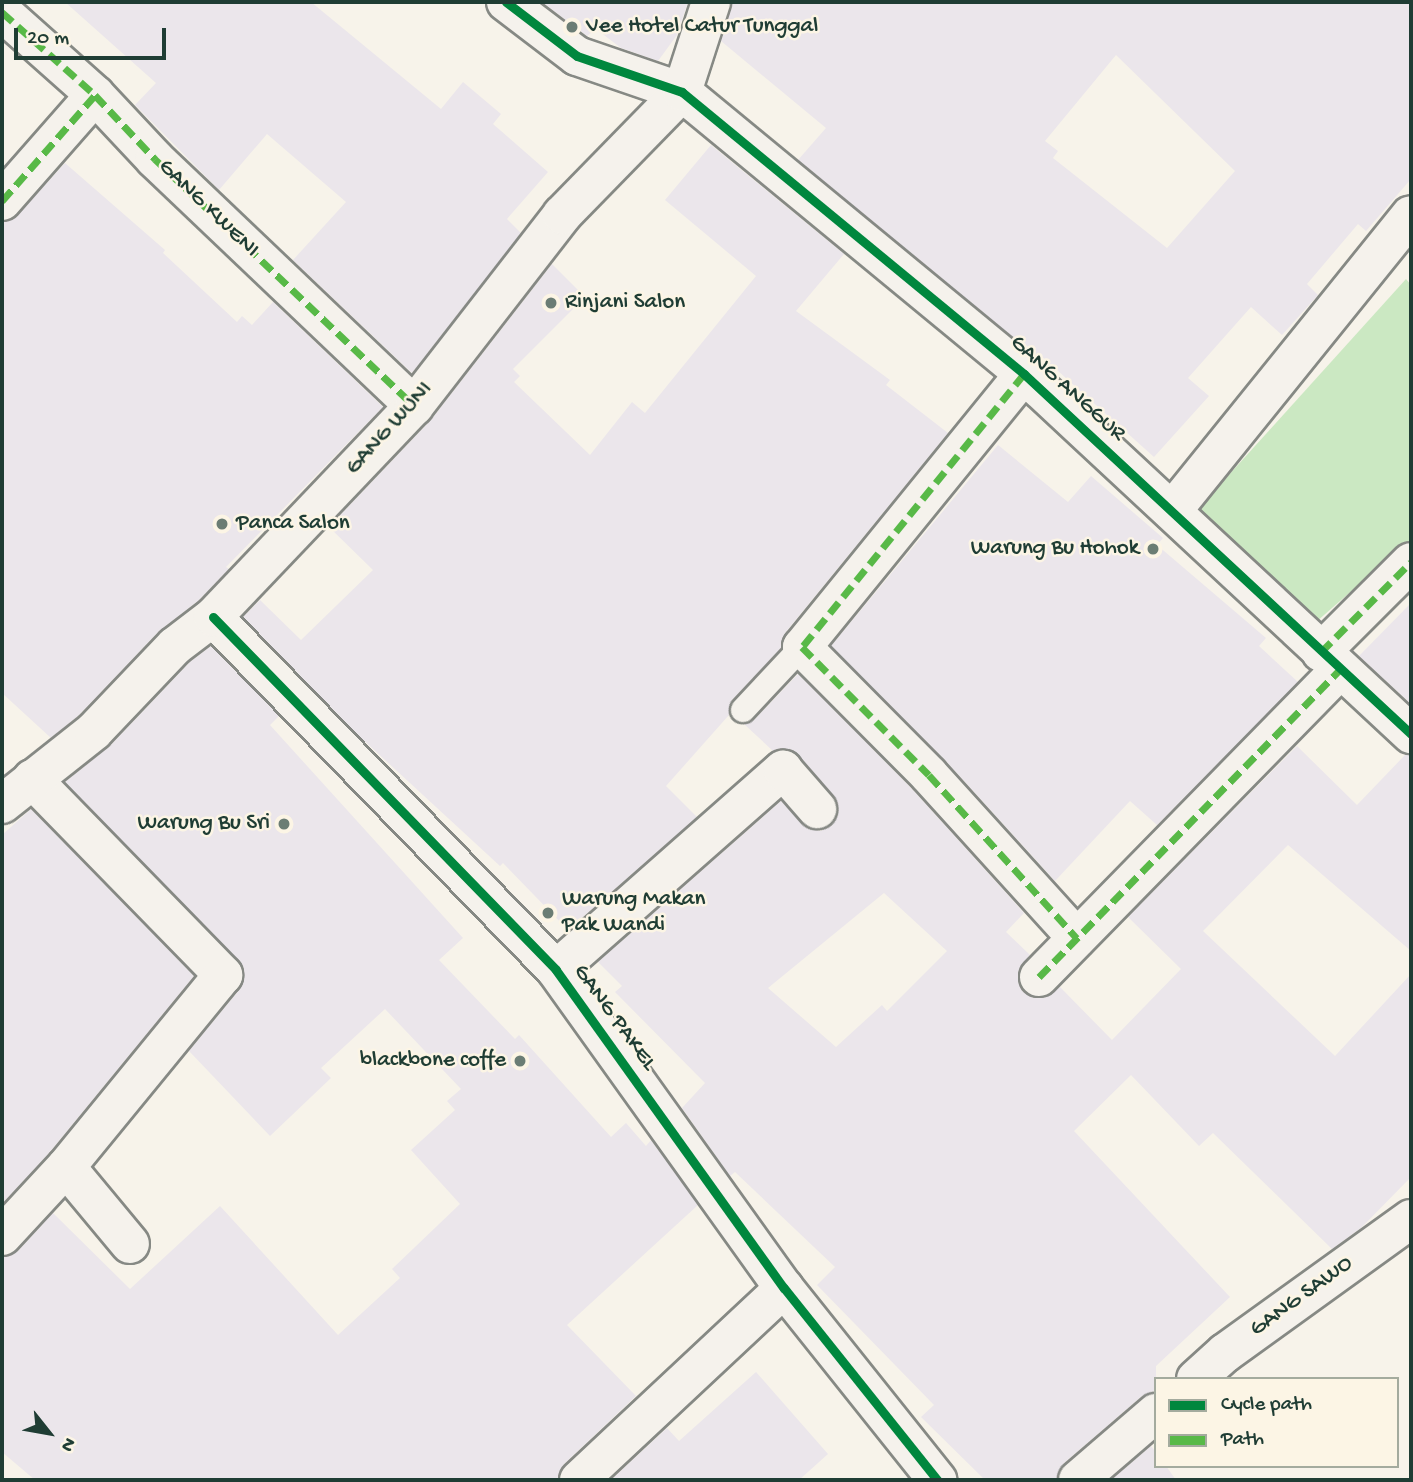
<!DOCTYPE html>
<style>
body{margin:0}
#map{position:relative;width:1413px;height:1482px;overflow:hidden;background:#f7f3ea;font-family:"Gochi Hand",sans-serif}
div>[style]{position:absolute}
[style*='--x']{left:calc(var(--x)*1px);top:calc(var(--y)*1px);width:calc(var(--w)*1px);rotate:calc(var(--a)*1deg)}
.green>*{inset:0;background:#cbe8c2}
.building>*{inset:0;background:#ebe6eb}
.roads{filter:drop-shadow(2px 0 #868984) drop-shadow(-2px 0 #868984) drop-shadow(0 2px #868984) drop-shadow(0 -2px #868984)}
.lane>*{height:24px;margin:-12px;padding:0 12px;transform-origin:12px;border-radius:12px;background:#f5f2ec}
.street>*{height:38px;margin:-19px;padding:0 19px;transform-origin:19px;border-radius:19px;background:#f5f2ec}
.quiet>*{height:7px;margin-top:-3.5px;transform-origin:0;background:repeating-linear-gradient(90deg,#58b947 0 14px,transparent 0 21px)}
.cycleway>*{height:9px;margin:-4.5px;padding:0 4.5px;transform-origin:4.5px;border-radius:4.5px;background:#00873e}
.dots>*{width:19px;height:19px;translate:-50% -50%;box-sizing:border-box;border:4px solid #fcf5e5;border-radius:50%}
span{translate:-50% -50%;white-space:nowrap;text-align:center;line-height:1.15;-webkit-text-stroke:5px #fcf5e5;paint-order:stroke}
.poi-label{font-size:23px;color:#1f3d34}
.left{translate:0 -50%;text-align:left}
.right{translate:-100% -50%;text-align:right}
.street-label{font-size:23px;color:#1f3d34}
.frame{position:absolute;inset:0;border:4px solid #1f3d34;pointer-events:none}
.legend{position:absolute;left:1154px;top:1377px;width:245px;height:91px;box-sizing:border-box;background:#fcf5e5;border:2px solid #a4ab9e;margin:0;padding:9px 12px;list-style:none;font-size:21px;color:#1f3d34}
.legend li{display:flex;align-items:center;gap:14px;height:35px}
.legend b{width:35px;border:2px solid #a4ab9e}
.north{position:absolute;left:14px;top:1398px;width:70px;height:70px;-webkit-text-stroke:5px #fcf5e5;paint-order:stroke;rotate:121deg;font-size:19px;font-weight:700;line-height:28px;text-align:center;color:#1f3d34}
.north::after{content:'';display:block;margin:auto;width:24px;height:32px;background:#1f3d34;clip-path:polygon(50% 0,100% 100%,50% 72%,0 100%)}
.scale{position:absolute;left:14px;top:28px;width:152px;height:32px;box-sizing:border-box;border:4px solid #1f3d34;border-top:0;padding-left:9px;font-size:21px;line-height:24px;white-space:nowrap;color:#1f3d34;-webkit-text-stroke:5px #fcf5e5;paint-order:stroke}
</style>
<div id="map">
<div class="green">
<i style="clip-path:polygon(1406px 279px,1411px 285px,1411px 539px,1316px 622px,1198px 509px)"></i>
</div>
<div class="building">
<i style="clip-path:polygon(65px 2px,311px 2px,441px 109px,463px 82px,501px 114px,493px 124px,548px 172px,507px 219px,521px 233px,412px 373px,293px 260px,346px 202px,267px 134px,219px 190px,135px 105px,156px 83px)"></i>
<i style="clip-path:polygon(542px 2px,688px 2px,677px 35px,658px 61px,621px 48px,596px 29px,587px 36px)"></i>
<i style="clip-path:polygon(evenodd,732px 2px,1411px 2px,1411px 179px,1366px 231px,1358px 224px,1307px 284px,1318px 295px,1282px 335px,1251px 307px,1188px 378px,1209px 396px,1154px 457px,1038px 353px,1036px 356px,798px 160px,826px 128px,721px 41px,732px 2px,1116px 55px,1235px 171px,1167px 248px,1053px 158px,1058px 151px,1045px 141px,1116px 55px)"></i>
<i style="clip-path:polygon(711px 145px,844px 254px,796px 311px,890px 380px,886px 385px,948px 433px,785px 633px,781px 648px,732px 700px,729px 715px,666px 786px,697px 817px,568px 930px,503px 863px,500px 866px,359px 736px,243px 617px,260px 600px,301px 640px,373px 570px,329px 527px,431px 420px,552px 264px,585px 297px,513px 369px,520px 376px,514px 382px,590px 455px,632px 402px,645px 413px,756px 276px,665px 200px)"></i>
<i style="clip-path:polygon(65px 163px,165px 250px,163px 253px,237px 322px,242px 316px,252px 325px,273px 302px,383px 407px,226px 567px,229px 569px,198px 601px,159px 631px,79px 715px,51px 738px,2px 693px,2px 222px,18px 215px)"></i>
<i style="clip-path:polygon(998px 445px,1068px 502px,1091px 476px,1163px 538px,1157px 545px,1266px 638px,1259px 646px,1298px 682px,1157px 825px,1130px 801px,1055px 881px,945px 760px,831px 646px)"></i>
<i style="clip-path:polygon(1411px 603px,1411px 704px,1359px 656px)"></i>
<i style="clip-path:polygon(211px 646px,279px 716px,270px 725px,463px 938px,439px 960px,515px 1039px,519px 1035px,611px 1137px,626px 1123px,646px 1146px,651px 1140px,698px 1205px,567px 1325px,636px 1396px,564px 1464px,558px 1480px,35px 1480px,2px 1452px,2px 1257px,18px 1251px,53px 1213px,130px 1289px,220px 1206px,338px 1335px,400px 1278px,392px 1269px,460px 1204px,411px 1150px,455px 1110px,447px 1101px,461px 1089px,385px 1009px,321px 1068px,331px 1078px,270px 1136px,189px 1051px,240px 989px,244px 979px,244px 968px,65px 782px,110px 746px,190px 662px)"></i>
<i style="clip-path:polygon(evenodd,798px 674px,913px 790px,1024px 913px,1006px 932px,1030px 955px,1018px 972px,1018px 982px,1023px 992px,1033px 998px,1044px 998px,1060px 987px,1112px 1040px,1181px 969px,1128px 917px,1297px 746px,1357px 805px,1405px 755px,1411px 755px,1411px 951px,1288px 845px,1203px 931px,1335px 1056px,1411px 974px,1411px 1177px,1361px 1228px,1332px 1249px,1213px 1133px,1199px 1146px,1131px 1075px,1074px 1131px,1230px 1297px,1156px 1366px,1156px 1390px,1142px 1396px,1064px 1463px,1057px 1480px,985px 1480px,921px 1417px,934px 1405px,817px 1285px,835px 1267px,735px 1172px,730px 1176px,682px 1108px,705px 1083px,615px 992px,622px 986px,598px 962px,781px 801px,809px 829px,821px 831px,832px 825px,838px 815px,838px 804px,799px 756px,789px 749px,773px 751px,744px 724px,754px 720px,798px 674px,884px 893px,947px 951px,887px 1011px,882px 1005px,836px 1047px,768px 988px,884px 893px)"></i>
<i style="clip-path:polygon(31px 809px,194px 976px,49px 1153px,2px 1204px,2px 835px)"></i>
<i style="clip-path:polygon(756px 1372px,828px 1454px,799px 1480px,611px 1480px,667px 1428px,679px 1441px)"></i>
<i style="clip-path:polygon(1151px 1446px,1156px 1452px,1156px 1466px,1166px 1466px,1176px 1480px,1111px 1480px)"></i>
</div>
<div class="roads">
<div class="lane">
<i style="--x:743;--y:710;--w:86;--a:-46.9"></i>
</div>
<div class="street">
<i style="--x:506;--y:2;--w:89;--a:37.3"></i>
<i style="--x:577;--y:56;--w:111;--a:18.9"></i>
<i style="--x:682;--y:92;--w:443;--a:39.5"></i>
<i style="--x:1024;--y:374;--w:529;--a:42.93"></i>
<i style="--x:2;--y:12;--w:125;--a:41.7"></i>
<i style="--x:95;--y:95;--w:88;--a:46.8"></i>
<i style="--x:155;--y:159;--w:358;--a:43.6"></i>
<i style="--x:2;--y:201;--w:141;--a:-48.7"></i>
<i style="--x:1024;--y:374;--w:352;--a:129.1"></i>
<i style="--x:802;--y:647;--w:180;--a:45.2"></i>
<i style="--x:929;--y:775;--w:220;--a:47.8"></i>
<i style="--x:1172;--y:511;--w:380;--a:-51.1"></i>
<i style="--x:213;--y:617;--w:492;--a:45.8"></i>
<i style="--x:556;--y:970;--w:391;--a:54.4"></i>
<i style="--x:784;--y:1288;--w:246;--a:51.4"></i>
<i style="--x:1321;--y:652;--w:127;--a:-45"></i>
<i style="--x:32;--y:779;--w:274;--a:45.7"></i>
<i style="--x:223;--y:975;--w:248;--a:129.3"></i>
<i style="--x:66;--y:1167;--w:100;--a:50.3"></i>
<i style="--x:2;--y:804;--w:117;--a:-38.4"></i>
<i style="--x:94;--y:731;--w:117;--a:-46.4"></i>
<i style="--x:175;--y:646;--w:48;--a:-37.3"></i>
<i style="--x:213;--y:617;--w:291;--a:-46.4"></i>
<i style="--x:414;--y:406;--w:242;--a:-52.2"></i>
<i style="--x:562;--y:215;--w:172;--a:-45.7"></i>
<i style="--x:682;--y:92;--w:95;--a:-72.1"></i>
<i style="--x:556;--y:970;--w:303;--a:-41.4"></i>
<i style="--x:783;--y:770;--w:52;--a:48.9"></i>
<i style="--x:1039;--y:977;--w:431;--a:-45.6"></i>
<i style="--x:2;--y:1236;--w:94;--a:-47.2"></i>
<i style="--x:1196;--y:1379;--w:39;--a:-42"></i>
<i style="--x:1225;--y:1353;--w:229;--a:-35.8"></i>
<i style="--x:579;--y:1480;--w:281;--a:-43.1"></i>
<i style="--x:1078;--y:1480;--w:103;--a:-40.7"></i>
</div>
</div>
<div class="quiet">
<i style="--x:2;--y:12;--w:125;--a:41.7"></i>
<i style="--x:95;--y:95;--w:88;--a:46.8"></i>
<i style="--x:155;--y:159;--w:358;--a:43.6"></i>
<i style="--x:2;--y:201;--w:141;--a:-48.7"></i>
<i style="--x:1024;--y:374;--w:352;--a:129.1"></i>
<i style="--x:802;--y:647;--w:180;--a:45.2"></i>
<i style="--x:929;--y:775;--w:220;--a:47.8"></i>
<i style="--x:1321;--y:652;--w:127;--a:-45"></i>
<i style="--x:1039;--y:977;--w:431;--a:-45.6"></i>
</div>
<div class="cycleway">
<i style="--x:506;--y:2;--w:89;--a:37.3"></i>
<i style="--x:577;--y:56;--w:111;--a:18.9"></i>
<i style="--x:682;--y:92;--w:443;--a:39.5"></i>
<i style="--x:1024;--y:374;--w:529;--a:42.93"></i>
<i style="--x:213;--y:617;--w:492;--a:45.8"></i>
<i style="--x:556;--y:970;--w:391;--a:54.4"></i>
<i style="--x:784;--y:1288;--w:246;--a:51.4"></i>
</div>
<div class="dots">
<i style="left:572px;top:27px;background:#6b7d74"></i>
<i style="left:551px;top:303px;background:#6b7d74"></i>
<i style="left:222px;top:524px;background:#6b7d74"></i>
<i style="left:1153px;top:549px;background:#6b7d74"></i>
<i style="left:284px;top:824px;background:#6b7d74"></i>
<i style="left:548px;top:913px;background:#6b7d74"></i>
<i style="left:520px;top:1061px;background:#6b7d74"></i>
</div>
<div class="poi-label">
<span class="left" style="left:586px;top:27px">Vee Hotel Catur Tunggal</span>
<span class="left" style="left:565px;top:303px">Rinjani Salon</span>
<span class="left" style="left:236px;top:524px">Panca Salon</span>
<span class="right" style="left:1139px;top:549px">Warung Bu Hohok</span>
<span class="right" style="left:270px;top:824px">Warung Bu Sri</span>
<span class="left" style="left:562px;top:913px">Warung Makan<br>Pak Wandi</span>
<span class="right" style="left:506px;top:1061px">blackbone coffe</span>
</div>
<div class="street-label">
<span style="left:208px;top:209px;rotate:44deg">GANG KWENI</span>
<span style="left:1067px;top:389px;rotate:42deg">GANG ANGGUR</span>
<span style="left:390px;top:429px;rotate:-48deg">GANG WUNI</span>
<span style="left:614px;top:1018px;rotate:54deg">GANG PAKEL</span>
<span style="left:1302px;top:1297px;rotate:-36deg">GANG SAWO</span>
</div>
<div class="frame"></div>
<ul class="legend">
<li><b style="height:9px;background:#00873e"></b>Cycle path</li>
<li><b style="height:9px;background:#58b947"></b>Path</li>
</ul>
<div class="north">N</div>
<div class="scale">20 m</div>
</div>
